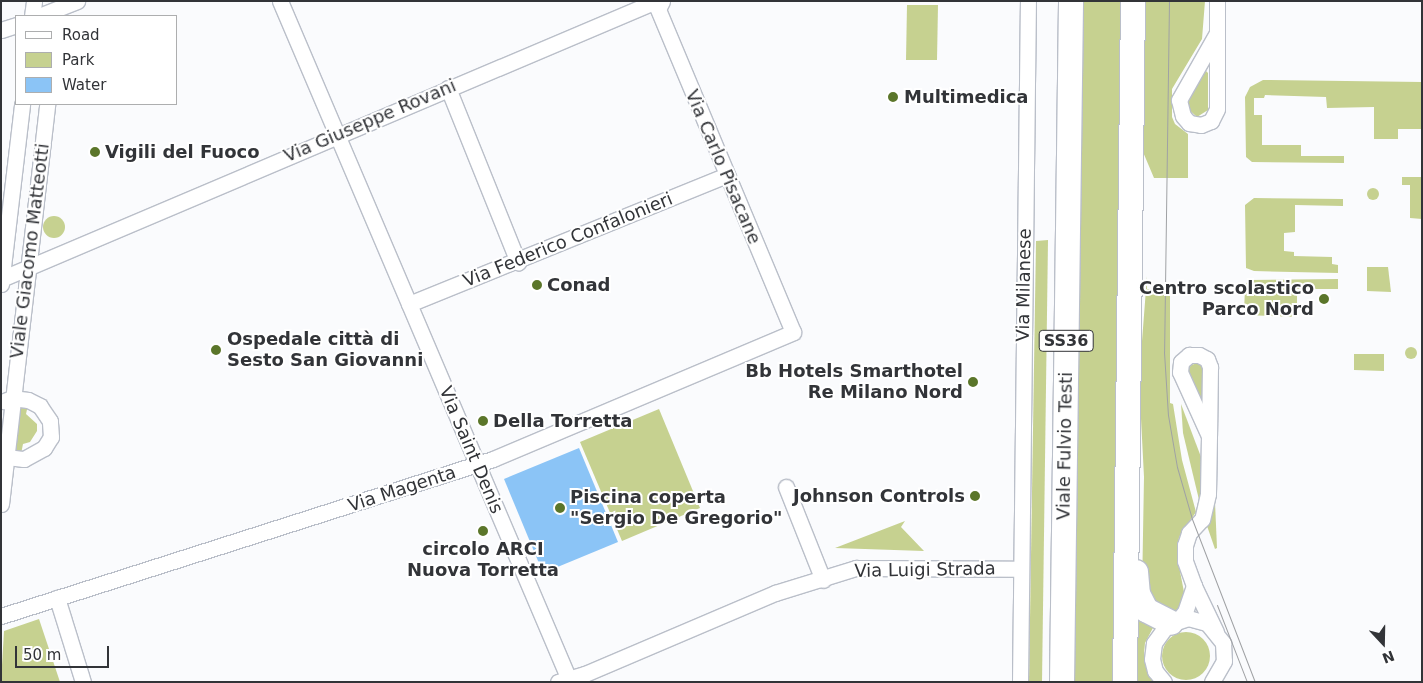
<!DOCTYPE html>
<meta charset="utf-8">
<style>
body{margin:0}
#map{position:relative;width:1423px;height:683px;overflow:hidden;background:#fafbfd;font-family:"DejaVu Sans",sans-serif}
div>[style]{position:absolute}
[style*='--x']{left:calc(var(--x)*1px);top:calc(var(--y)*1px);width:calc(var(--w)*1px);rotate:calc(var(--a)*1deg)}
.green>*{inset:0;background:#c6d190}
.round{border-radius:50%}
.water>*{inset:0;background:#8bc4f6}
.roads{filter:drop-shadow(1px 0 #babfc9) drop-shadow(-1px 0 #babfc9) drop-shadow(0 1px #babfc9) drop-shadow(0 -1px #babfc9)}
.minor>*{height:15px;margin:-7.5px;padding:0 7.5px;transform-origin:7.5px;border-radius:7.5px;background:#fff}
.primary>*{height:24px;margin:-12px;padding:0 12px;transform-origin:12px;border-radius:12px;background:#fff}
.tram>*{height:1px;margin:-0.5px;padding:0 0.5px;transform-origin:0.5px;border-radius:0.5px;background:#9fa1a4}
.dots>*{width:14px;height:14px;translate:-50% -50%;box-sizing:border-box;border:2px solid #fff;border-radius:50%}
span{translate:-50% -50%;white-space:nowrap;text-align:center;line-height:1.15;-webkit-text-stroke:4px #fff;paint-order:stroke}
.shield-label span{padding:1px 4px;background:#fff;border:1px solid;border-radius:4px;-webkit-text-stroke-width:0}
.shield-label{font-size:16px;color:#323438;font-weight:700}
.poi-label{font-size:18px;color:#323438;font-weight:700}
.left{translate:0 -50%;text-align:left}
.right{translate:-100% -50%;text-align:right}
.street-label{font-size:18px;color:#323438}
.frame{position:absolute;inset:0;border:2px solid #323438;pointer-events:none}
.legend{position:absolute;left:15px;top:15px;width:162px;height:90px;box-sizing:border-box;background:#fff;border:1px solid #adaeaf;margin:0;padding:6px 9px;list-style:none;font-size:15px;color:#323438}
.legend li{display:flex;align-items:center;gap:10px;height:25px}
.legend b{width:25px;border:1px solid #adaeaf}
.north{position:absolute;left:1358px;top:618px;width:50px;height:50px;-webkit-text-stroke:4px #fff;paint-order:stroke;rotate:159deg;font-size:14px;font-weight:700;line-height:20px;text-align:center;color:#323438}
.north::after{content:'';display:block;margin:auto;width:18px;height:22px;background:#323438;clip-path:polygon(50% 0,100% 100%,50% 72%,0 100%)}
.scale{position:absolute;left:15px;top:646px;width:94px;height:22px;box-sizing:border-box;border:2px solid #323438;border-top:0;padding-left:6px;font-size:15px;line-height:18px;white-space:nowrap;color:#323438;-webkit-text-stroke:4px #fff;paint-order:stroke}
</style>
<div id="map">
<div class="green">
<i style="clip-path:polygon(1080px 1px,1124px 1px,1115px 682px,1071px 682px)"></i>
<i style="clip-path:polygon(1145px 1px,1205px 1px,1202px 39px,1172px 89px,1172px 117px,1175px 124px,1188px 134px,1188px 178px,1154px 178px,1143px 152px)"></i>
<i style="clip-path:polygon(907px 5px,938px 5px,937px 60px,906px 60px)"></i>
<i style="clip-path:polygon(1205px 70px,1208px 73px,1208px 110px,1197px 117px,1187px 108px,1187px 99px)"></i>
<i style="clip-path:polygon(1263px 80px,1422px 82px,1422px 129px,1398px 129px,1398px 139px,1374px 139px,1374px 107px,1327px 108px,1326px 97px,1265px 95px,1264px 98px,1254px 98px,1254px 115px,1262px 115px,1262px 145px,1301px 145px,1301px 156px,1344px 156px,1344px 163px,1252px 162px,1246px 157px,1245px 97px,1250px 87px)"></i>
<i style="clip-path:polygon(1402px 177px,1422px 177px,1422px 219px,1410px 218px,1410px 185px,1402px 185px)"></i>
<i class="round" style="left:1367px;top:188px;width:12px;height:12px"></i>
<i style="clip-path:polygon(1254px 198px,1343px 199px,1343px 206px,1295px 205px,1295px 232px,1284px 233px,1284px 251px,1294px 252px,1294px 256px,1332px 257px,1332px 264px,1338px 265px,1338px 273px,1254px 271px,1246px 268px,1245px 205px)"></i>
<i class="round" style="left:43px;top:216px;width:22px;height:22px"></i>
<i style="clip-path:polygon(1048px 240px,1042px 682px,1029px 682px,1036px 241px)"></i>
<i style="clip-path:polygon(1367px 267px,1388px 267px,1391px 292px,1367px 291px)"></i>
<i style="clip-path:polygon(1147px 276px,1147px 289px,1170px 289px,1170px 403px,1173px 404px,1182px 460px,1196px 512px,1179px 537px,1177px 556px,1184px 592px,1178px 610px,1169px 616px,1142px 592px,1144px 477px,1139px 380px)"></i>
<i style="clip-path:polygon(1338px 279px,1338px 289px,1297px 289px,1297px 317px,1244px 315px,1245px 285px,1249px 280px)"></i>
<i class="round" style="left:1405px;top:347px;width:12px;height:12px"></i>
<i style="clip-path:polygon(1354px 354px,1384px 354px,1384px 371px,1354px 370px)"></i>
<i style="clip-path:polygon(1198px 363px,1203px 367px,1202px 405px,1187px 371px,1191px 365px)"></i>
<i style="clip-path:polygon(20px 403px,28px 405px,26px 414px,37px 424px,37px 431px,30px 442px,23px 444px,21px 454px,13px 453px)"></i>
<i style="clip-path:polygon(1181px 404px,1201px 457px,1200px 504px,1183px 433px)"></i>
<i style="clip-path:polygon(659px 409px,700px 508px,622px 541px,580px 442px)"></i>
<i style="clip-path:polygon(1215px 502px,1217px 548px,1215px 549px,1206px 523px)"></i>
<i style="clip-path:polygon(905px 521px,901px 527px,924px 551px,835px 548px)"></i>
<i style="clip-path:polygon(1136px 611px,1155px 624px,1145px 643px,1144px 654px,1146px 666px,1156px 682px,1135px 682px)"></i>
<i style="clip-path:polygon(39px 619px,60px 682px,1px 682px,4px 631px)"></i>
<i class="round" style="left:1162px;top:632px;width:48px;height:48px"></i>
</div>
<div class="water">
<i style="clip-path:polygon(579px 448px,618px 542px,543px 573px,504px 479px)"></i>
</div>
<div class="roads">
<div class="minor">
<i style="--x:280;--y:1;--w:740;--a:66.93"></i>
<i style="--x:32;--y:16;--w:15;--a:-82"></i>
<i style="--x:39;--y:16;--w:41;--a:-21.5"></i>
<i style="--x:1;--y:30;--w:16;--a:-18"></i>
<i style="--x:1217;--y:33;--w:77;--a:119.6"></i>
<i style="--x:1179;--y:100;--w:16;--a:76"></i>
<i style="--x:1183;--y:116;--w:9;--a:49"></i>
<i style="--x:1189;--y:123;--w:12;--a:9"></i>
<i style="--x:1201;--y:125;--w:11;--a:-22"></i>
<i style="--x:1211;--y:121;--w:13;--a:-63"></i>
<i style="--x:1217;--y:109;--w:108;--a:-90"></i>
<i style="--x:448;--y:88;--w:188;--a:68.1"></i>
<i style="--x:1;--y:279;--w:712;--a:-23"></i>
<i style="--x:1;--y:284;--w:181;--a:-83.3"></i>
<i style="--x:409;--y:304;--w:342;--a:-22.1"></i>
<i style="--x:1209;--y:436;--w:70;--a:-114.4"></i>
<i style="--x:1180;--y:372;--w:10;--a:-84"></i>
<i style="--x:1181;--y:362;--w:11;--a:-41"></i>
<i style="--x:1189;--y:355;--w:10;--a:0"></i>
<i style="--x:1199;--y:355;--w:9;--a:27"></i>
<i style="--x:1207;--y:359;--w:9;--a:69"></i>
<i style="--x:1210;--y:367;--w:69;--a:90.8"></i>
<i style="--x:1209;--y:436;--w:58;--a:91"></i>
<i style="--x:1208;--y:494;--w:26;--a:103"></i>
<i style="--x:1202;--y:519;--w:19;--a:133"></i>
<i style="--x:1189;--y:533;--w:13;--a:108"></i>
<i style="--x:1185;--y:545;--w:16;--a:90"></i>
<i style="--x:1185;--y:561;--w:27;--a:70"></i>
<i style="--x:1194;--y:586;--w:51;--a:64.4"></i>
<i style="--x:1;--y:451;--w:8;--a:45"></i>
<i style="--x:7;--y:457;--w:17;--a:7"></i>
<i style="--x:24;--y:459;--w:23;--a:-29"></i>
<i style="--x:44;--y:448;--w:13;--a:-58"></i>
<i style="--x:51;--y:437;--w:16;--a:-94"></i>
<i style="--x:50;--y:421;--w:18;--a:-124"></i>
<i style="--x:40;--y:406;--w:13;--a:-153"></i>
<i style="--x:28;--y:400;--w:16;--a:-173"></i>
<i style="--x:12;--y:398;--w:9;--a:159"></i>
<i style="--x:786;--y:487;--w:100;--a:68.3"></i>
<i style="--x:1;--y:504;--w:403;--a:-83.4"></i>
<i style="--x:57;--y:598;--w:88;--a:72.8"></i>
<i style="--x:1;--y:616;--w:516;--a:-17.7"></i>
<i style="--x:493;--y:459;--w:326;--a:-22.9"></i>
<i style="--x:793;--y:332;--w:350;--a:-112.7"></i>
<i style="--x:658;--y:9;--w:9;--a:-63"></i>
<i style="--x:1178;--y:620;--w:11;--a:-49"></i>
<i style="--x:1185;--y:612;--w:28;--a:-71"></i>
<i style="--x:558;--y:682;--w:28;--a:-17"></i>
<i style="--x:585;--y:674;--w:207;--a:-23.1"></i>
<i style="--x:775;--y:593;--w:85;--a:-17.2"></i>
<i style="--x:856;--y:568;--w:164;--a:0.3"></i>
<i style="--x:1020;--y:682;--w:681;--a:-89.33"></i>
<i style="--x:1164;--y:682;--w:14;--a:-129"></i>
<i style="--x:1155;--y:671;--w:12;--a:-104"></i>
<i style="--x:1152;--y:659;--w:16;--a:-83"></i>
<i style="--x:1154;--y:643;--w:22;--a:-54"></i>
<i style="--x:1167;--y:625;--w:22;--a:-18"></i>
<i style="--x:1188;--y:618;--w:20;--a:15"></i>
<i style="--x:1207;--y:623;--w:26;--a:51"></i>
<i style="--x:1223;--y:643;--w:18;--a:87"></i>
<i style="--x:1224;--y:661;--w:24;--a:120"></i>
</div>
<div class="primary">
<i style="--x:1136;--y:572;--w:22;--a:85"></i>
<i style="--x:1138;--y:594;--w:18;--a:63"></i>
<i style="--x:1146;--y:610;--w:28;--a:27"></i>
<i style="--x:1062;--y:682;--w:681;--a:-89.24"></i>
<i style="--x:1125;--y:682;--w:681;--a:-89.33"></i>
</div>
</div>
<div class="tram">
<i style="--x:1169;--y:1;--w:351;--a:90.8"></i>
<i style="--x:1164;--y:352;--w:63;--a:86.4"></i>
<i style="--x:1168;--y:415;--w:53;--a:80.2"></i>
<i style="--x:1177;--y:467;--w:54;--a:73.9"></i>
<i style="--x:1192;--y:519;--w:175;--a:68.9"></i>
<i style="--x:1217;--y:605;--w:83;--a:68.7"></i>
</div>
<div class="dots">
<i style="left:893px;top:97px;background:#5b762a"></i>
<i style="left:95px;top:152px;background:#5b762a"></i>
<i style="left:537px;top:285px;background:#5b762a"></i>
<i style="left:1324px;top:299px;background:#5b762a"></i>
<i style="left:216px;top:350px;background:#5b762a"></i>
<i style="left:973px;top:382px;background:#5b762a"></i>
<i style="left:483px;top:421px;background:#5b762a"></i>
<i style="left:975px;top:496px;background:#5b762a"></i>
<i style="left:560px;top:508px;background:#5b762a"></i>
<i style="left:483px;top:531px;background:#5b762a"></i>
</div>
<div class="shield-label">
<span style="left:1066px;top:341px">SS36</span>
</div>
<div class="poi-label">
<span class="left" style="left:904px;top:97px">Multimedica</span>
<span class="left" style="left:105px;top:152px">Vigili del Fuoco</span>
<span class="left" style="left:547px;top:285px">Conad</span>
<span class="right" style="left:1314px;top:299px">Centro scolastico<br>Parco Nord</span>
<span class="left" style="left:227px;top:350px">Ospedale città di<br>Sesto San Giovanni</span>
<span class="right" style="left:963px;top:382px">Bb Hotels Smarthotel<br>Re Milano Nord</span>
<span class="left" style="left:493px;top:421px">Della Torretta</span>
<span class="right" style="left:965px;top:496px">Johnson Controls</span>
<span class="left" style="left:570px;top:508px">Piscina coperta<br>"Sergio De Gregorio"</span>
<span style="left:483px;top:560px">circolo ARCI<br>Nuova Torretta</span>
</div>
<div class="street-label">
<span style="left:370px;top:121px;rotate:-23deg">Via Giuseppe Rovani</span>
<span style="left:723px;top:167px;rotate:67deg">Via Carlo Pisacane</span>
<span style="left:568px;top:240px;rotate:-22deg">Via Federico Confalonieri</span>
<span style="left:30px;top:251px;rotate:-83deg">Viale Giacomo Matteotti</span>
<span style="left:1024px;top:285px;rotate:-89deg">Via Milanese</span>
<span style="left:1065px;top:446px;rotate:-89deg">Viale Fulvio Testi</span>
<span style="left:471px;top:450px;rotate:67deg">Via Saint Denis</span>
<span style="left:402px;top:489px;rotate:-18deg">Via Magenta</span>
<span style="left:925px;top:570px;rotate:-1deg">Via Luigi Strada</span>
</div>
<div class="frame"></div>
<ul class="legend">
<li><b style="height:6px;background:#fff"></b>Road</li>
<li><b style="height:14px;background:#c6d190"></b>Park</li>
<li><b style="height:14px;background:#8bc4f6"></b>Water</li>
</ul>
<div class="north">N</div>
<div class="scale">50 m</div>
</div>
